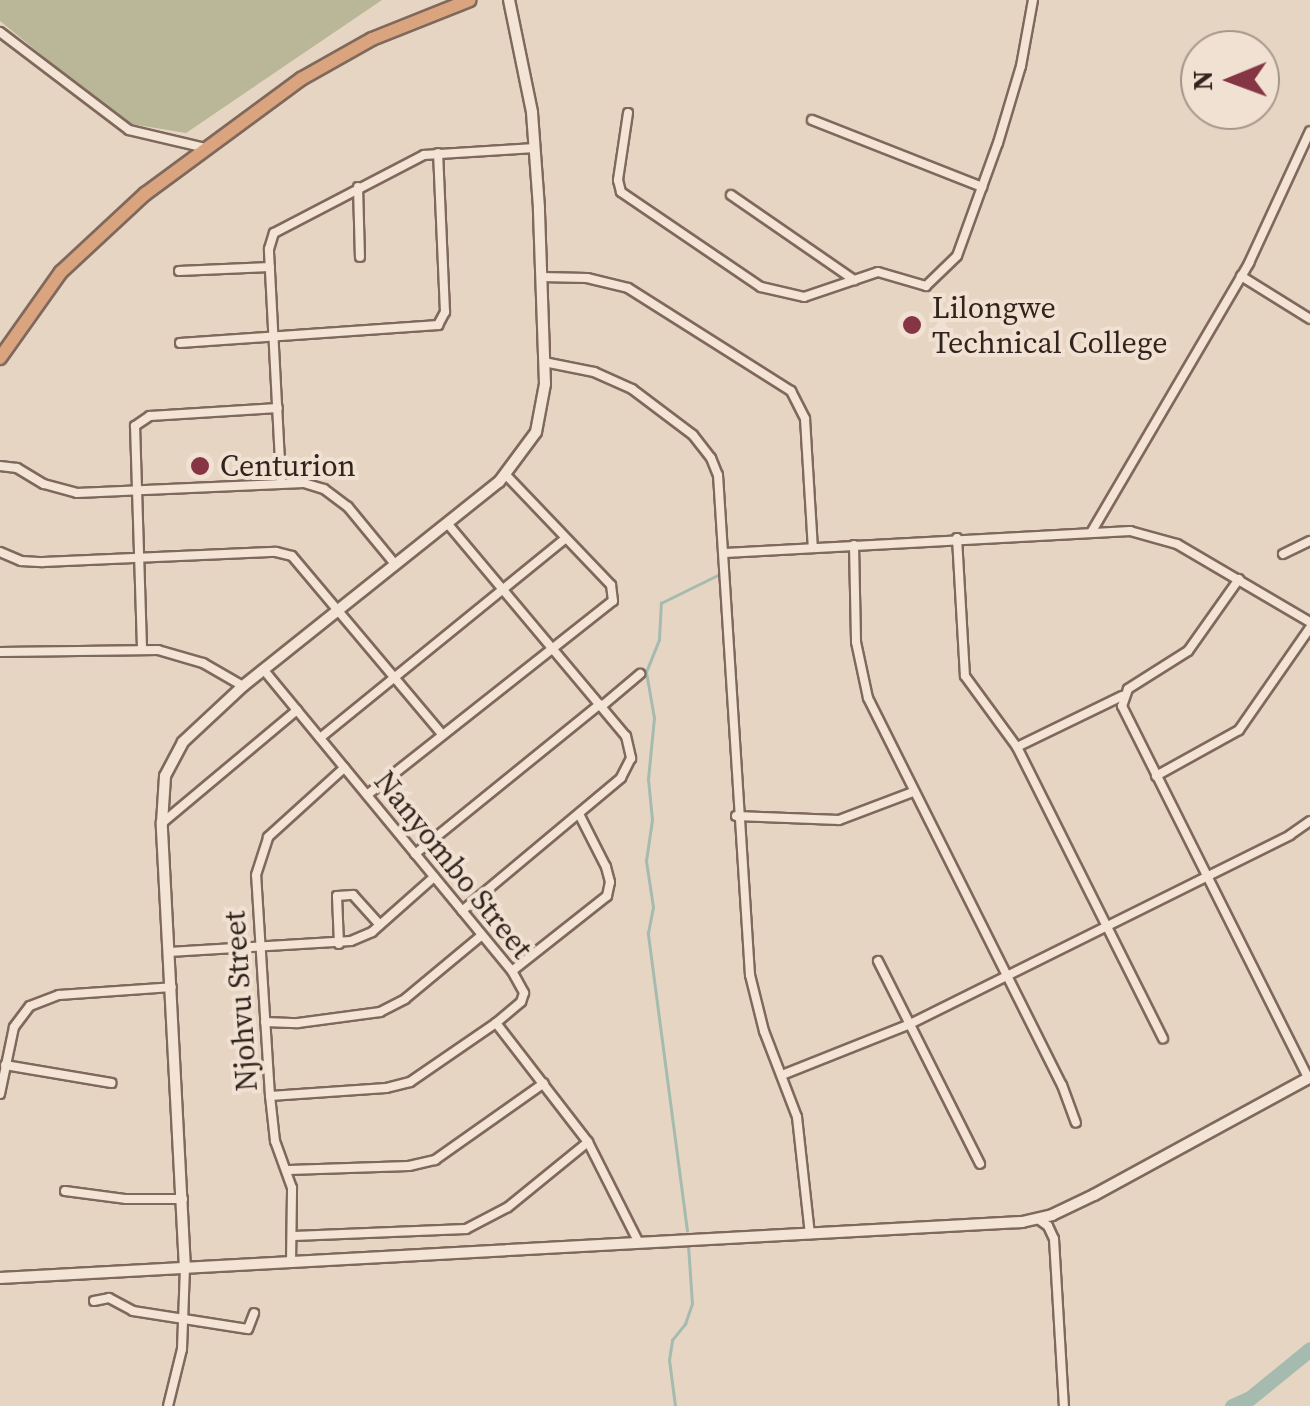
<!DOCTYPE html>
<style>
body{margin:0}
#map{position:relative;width:1310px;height:1406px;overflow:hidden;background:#e7d5c3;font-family:"Source Serif 4",serif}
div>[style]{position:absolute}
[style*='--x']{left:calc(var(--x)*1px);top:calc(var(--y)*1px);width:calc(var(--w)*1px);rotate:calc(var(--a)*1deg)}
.cemetery>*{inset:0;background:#b9b797}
.stream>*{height:2.5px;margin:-1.25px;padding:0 1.25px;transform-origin:1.25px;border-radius:1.25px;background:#a5bbb0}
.river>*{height:15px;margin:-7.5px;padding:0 7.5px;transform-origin:7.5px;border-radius:7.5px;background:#a5bbb0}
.roads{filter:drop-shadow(2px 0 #7f685c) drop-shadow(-2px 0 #7f685c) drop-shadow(0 2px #7f685c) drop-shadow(0 -2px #7f685c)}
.minor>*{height:8px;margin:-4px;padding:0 4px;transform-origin:4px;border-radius:4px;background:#f3e4d5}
.tertiary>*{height:10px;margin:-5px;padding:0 5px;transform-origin:5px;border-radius:5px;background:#f3e4d5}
.trunk>*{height:12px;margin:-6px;padding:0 6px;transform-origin:6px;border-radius:6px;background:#d9a47e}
.dots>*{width:28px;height:28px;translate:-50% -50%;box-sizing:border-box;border:5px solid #f0e1d2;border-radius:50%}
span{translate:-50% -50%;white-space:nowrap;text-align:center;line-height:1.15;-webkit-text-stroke:8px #f0e1d2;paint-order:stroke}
.poi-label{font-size:30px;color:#31241e}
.left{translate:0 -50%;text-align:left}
.street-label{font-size:30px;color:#31241e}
.north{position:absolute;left:1180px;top:30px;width:100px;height:100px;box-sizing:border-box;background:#f0e1d2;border:2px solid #a4958a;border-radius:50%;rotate:269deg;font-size:28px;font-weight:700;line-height:40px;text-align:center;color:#31241e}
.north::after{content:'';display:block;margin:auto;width:35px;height:45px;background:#863545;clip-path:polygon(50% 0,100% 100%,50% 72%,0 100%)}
</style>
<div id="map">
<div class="cemetery">
<i style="clip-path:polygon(0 0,382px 0,186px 133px,125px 123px,0 21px)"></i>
</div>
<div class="stream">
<i style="--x:687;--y:1231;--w:301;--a:-97.5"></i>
<i style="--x:648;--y:933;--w:26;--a:-79"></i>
<i style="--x:653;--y:907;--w:47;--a:-98.7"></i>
<i style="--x:646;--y:861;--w:41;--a:-81.7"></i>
<i style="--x:652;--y:820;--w:41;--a:-95.6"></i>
<i style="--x:648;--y:779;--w:61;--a:-84.4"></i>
<i style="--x:654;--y:718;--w:47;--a:-99.9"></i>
<i style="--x:646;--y:672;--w:35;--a:-68"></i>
<i style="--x:659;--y:639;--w:36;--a:-87"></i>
<i style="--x:661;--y:603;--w:64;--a:-26.2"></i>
<i style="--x:675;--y:1406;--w:46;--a:-97.4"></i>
<i style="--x:669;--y:1360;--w:20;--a:-81"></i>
<i style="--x:672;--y:1340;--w:21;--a:-51"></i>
<i style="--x:685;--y:1324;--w:21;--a:-71"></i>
<i style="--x:692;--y:1304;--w:58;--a:-93.9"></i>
</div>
<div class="river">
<i style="--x:1232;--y:1406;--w:20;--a:-24"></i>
<i style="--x:1250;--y:1398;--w:77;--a:-39.2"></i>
</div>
<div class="roads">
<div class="minor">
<i style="--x:0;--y:32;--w:162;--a:37.2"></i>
<i style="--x:129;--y:130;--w:78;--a:13.3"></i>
<i style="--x:628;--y:113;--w:68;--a:98.5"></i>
<i style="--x:618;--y:180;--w:12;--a:76"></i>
<i style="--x:621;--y:192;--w:169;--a:34.2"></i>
<i style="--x:761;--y:287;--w:44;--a:13.1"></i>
<i style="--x:804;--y:297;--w:78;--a:-18.7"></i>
<i style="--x:878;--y:272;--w:50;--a:16.3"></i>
<i style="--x:926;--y:286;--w:43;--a:-44.1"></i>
<i style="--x:957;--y:256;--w:120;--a:-70.1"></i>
<i style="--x:998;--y:143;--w:80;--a:-73.4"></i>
<i style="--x:1021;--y:66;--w:67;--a:-79.7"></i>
<i style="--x:812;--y:120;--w:183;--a:21.5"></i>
<i style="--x:358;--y:187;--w:70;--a:88.4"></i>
<i style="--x:731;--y:195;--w:150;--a:34.6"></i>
<i style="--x:179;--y:271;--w:91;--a:-2.5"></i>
<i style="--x:1241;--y:276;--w:81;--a:31.9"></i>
<i style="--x:541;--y:277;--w:46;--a:1.2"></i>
<i style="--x:587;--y:278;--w:42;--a:13.7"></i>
<i style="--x:628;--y:288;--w:193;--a:32.3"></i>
<i style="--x:791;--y:391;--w:31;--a:63"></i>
<i style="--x:805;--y:419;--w:129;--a:86.5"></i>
<i style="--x:180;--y:343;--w:259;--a:-4"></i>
<i style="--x:438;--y:325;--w:15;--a:-62"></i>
<i style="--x:445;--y:312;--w:159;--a:-92.5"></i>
<i style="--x:544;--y:362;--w:51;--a:11.3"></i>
<i style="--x:594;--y:372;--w:42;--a:24.1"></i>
<i style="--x:632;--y:389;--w:76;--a:37"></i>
<i style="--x:693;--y:435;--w:29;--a:52"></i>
<i style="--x:711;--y:458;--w:18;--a:68"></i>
<i style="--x:718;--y:475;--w:501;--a:86.34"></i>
<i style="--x:750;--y:975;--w:58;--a:76"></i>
<i style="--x:764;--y:1031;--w:92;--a:69"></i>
<i style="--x:797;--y:1117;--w:118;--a:83.7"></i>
<i style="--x:0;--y:466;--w:17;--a:7"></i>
<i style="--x:17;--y:468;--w:31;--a:31"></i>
<i style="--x:44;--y:484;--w:34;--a:15"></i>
<i style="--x:77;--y:493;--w:227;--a:-2.5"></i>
<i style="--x:304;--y:483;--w:21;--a:17"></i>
<i style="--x:324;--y:489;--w:30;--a:37"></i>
<i style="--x:348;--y:507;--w:74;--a:50.5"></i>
<i style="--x:281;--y:481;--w:232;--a:-93"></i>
<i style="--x:269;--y:249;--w:17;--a:-73"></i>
<i style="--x:274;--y:233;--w:169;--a:-27.5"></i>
<i style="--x:424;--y:155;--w:111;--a:-3.6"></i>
<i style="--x:447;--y:523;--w:278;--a:50"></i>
<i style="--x:626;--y:736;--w:23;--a:77"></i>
<i style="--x:631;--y:758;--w:22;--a:117"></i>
<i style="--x:621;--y:778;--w:207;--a:140.1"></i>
<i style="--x:1092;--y:531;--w:311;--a:-59.6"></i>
<i style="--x:1249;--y:263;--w:145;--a:-65.2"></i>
<i style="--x:957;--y:538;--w:138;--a:86.7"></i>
<i style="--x:965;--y:676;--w:88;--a:53.8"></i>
<i style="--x:1017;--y:747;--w:326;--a:63.4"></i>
<i style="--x:854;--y:545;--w:97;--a:88.8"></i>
<i style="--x:856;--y:642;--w:57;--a:77.9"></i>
<i style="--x:868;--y:698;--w:433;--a:63.4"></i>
<i style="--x:1062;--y:1085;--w:40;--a:69.8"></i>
<i style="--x:0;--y:552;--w:23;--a:23"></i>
<i style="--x:21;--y:561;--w:22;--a:3"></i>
<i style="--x:43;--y:562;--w:233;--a:-2.5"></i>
<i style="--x:276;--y:552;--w:16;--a:14"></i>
<i style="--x:292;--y:556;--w:233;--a:49.9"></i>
<i style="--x:725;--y:553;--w:406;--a:-3.1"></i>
<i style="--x:1130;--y:531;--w:49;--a:15.5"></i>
<i style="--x:1177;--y:544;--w:154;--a:30.4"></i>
<i style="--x:1283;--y:554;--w:30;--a:-26"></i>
<i style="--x:1239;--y:579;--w:88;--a:125.3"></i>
<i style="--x:1188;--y:651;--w:71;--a:147.7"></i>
<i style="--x:1128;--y:689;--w:18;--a:109"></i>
<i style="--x:1122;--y:706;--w:416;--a:63.4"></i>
<i style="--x:142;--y:648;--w:222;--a:-91.8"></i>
<i style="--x:135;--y:426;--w:18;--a:-34"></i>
<i style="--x:150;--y:416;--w:128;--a:-3.6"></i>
<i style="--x:0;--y:652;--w:158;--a:-0.7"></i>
<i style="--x:158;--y:650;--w:47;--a:16.1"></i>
<i style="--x:203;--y:663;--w:46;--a:29.9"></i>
<i style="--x:263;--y:669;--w:391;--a:50.5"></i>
<i style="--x:512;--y:971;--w:25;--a:61"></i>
<i style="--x:524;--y:993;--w:9;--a:108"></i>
<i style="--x:521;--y:1002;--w:33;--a:140"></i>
<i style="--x:496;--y:1023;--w:104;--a:145.5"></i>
<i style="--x:410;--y:1082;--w:25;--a:166"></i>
<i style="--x:386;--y:1088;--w:116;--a:176.1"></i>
<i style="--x:602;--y:706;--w:50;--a:-40.1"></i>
<i style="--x:320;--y:738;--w:316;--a:-39.1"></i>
<i style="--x:1017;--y:747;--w:117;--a:-25.9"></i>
<i style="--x:1156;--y:776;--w:95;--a:-29"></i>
<i style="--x:1239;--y:730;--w:124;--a:-55.2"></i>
<i style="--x:367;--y:795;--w:313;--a:-38.3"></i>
<i style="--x:613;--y:601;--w:16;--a:-97"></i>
<i style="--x:611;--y:585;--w:152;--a:-133.7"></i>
<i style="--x:736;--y:816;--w:103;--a:2.2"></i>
<i style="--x:839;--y:820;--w:79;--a:-20.7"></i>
<i style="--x:162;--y:823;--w:176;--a:-39.9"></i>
<i style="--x:415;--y:854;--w:238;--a:-39"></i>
<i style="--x:339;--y:944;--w:48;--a:-92.4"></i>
<i style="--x:337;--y:896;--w:16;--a:-4"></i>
<i style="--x:353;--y:895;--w:40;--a:48"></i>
<i style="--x:169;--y:952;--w:182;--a:-3.5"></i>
<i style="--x:351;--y:941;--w:23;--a:-23"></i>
<i style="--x:372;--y:932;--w:83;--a:-41.6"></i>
<i style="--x:878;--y:961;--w:227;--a:63.3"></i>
<i style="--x:512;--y:971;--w:121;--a:-38.3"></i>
<i style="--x:607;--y:896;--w:14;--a:-78"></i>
<i style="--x:610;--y:882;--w:16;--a:-105"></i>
<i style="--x:606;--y:867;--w:59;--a:-117"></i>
<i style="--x:265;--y:1022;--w:33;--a:2"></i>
<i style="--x:298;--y:1023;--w:83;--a:-7.6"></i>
<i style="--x:380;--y:1012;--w:28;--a:-27"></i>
<i style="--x:405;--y:999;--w:100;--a:-39.7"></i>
<i style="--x:496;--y:1023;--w:150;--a:52.3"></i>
<i style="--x:588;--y:1142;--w:113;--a:63.2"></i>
<i style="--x:5;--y:1065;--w:108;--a:9.6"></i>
<i style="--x:782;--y:1075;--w:138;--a:-21.7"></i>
<i style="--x:910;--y:1024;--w:424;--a:-26.4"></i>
<i style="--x:1290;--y:835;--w:24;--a:-35"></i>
<i style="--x:0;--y:1094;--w:68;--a:-78.2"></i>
<i style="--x:14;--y:1027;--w:26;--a:-53"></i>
<i style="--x:30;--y:1006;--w:31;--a:-21"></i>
<i style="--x:59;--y:995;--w:113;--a:-4"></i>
<i style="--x:289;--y:1170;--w:120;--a:-1.9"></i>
<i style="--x:409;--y:1166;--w:27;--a:-13"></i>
<i style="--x:435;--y:1160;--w:133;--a:-35.2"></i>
<i style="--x:65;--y:1191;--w:62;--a:7.5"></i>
<i style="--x:126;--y:1199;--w:57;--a:0"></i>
<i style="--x:1038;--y:1219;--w:12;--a:35"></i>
<i style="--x:1048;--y:1226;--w:14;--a:65"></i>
<i style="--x:1054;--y:1239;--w:167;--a:86.6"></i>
<i style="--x:294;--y:1236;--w:172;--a:-2.3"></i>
<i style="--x:466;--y:1229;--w:47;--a:-27.6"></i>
<i style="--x:508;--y:1207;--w:103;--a:-39.1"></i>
<i style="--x:291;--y:1263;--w:75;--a:-89.2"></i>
<i style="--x:292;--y:1188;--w:50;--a:-109.9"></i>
<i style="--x:275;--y:1141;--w:45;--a:-96.3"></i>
<i style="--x:270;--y:1096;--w:221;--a:-93.6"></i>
<i style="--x:256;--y:875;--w:40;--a:-72"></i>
<i style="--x:268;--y:837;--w:103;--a:-42.2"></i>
<i style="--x:94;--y:1301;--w:15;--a:-11"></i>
<i style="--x:109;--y:1298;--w:27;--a:28"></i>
<i style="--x:133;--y:1311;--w:116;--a:8.9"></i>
<i style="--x:248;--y:1329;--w:17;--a:-69"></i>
<i style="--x:168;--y:1406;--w:59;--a:-76.2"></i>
<i style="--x:182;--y:1349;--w:80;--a:-87.9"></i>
</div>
<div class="tertiary">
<i style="--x:185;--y:1269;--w:447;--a:-93"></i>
<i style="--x:162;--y:823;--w:47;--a:-86.3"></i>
<i style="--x:165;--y:776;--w:38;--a:-62"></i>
<i style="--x:183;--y:742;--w:82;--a:-43"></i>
<i style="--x:243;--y:686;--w:327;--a:-38.6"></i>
<i style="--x:499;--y:482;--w:62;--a:-53.5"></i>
<i style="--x:536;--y:432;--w:49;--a:-79.4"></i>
<i style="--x:545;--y:384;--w:176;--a:-92"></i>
<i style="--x:539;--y:208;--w:96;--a:-94.2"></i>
<i style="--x:532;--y:112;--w:114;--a:-101.6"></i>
<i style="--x:0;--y:1278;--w:1024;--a:-3.14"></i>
<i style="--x:1022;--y:1222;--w:31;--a:-13"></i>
<i style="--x:1052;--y:1215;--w:47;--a:-25.5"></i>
<i style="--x:1094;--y:1195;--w:246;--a:-28.6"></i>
</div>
<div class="trunk">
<i style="--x:0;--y:358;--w:105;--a:-54.7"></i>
<i style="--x:61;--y:272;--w:115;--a:-42.9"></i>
<i style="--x:145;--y:194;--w:194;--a:-36.4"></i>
<i style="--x:301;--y:79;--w:81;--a:-29.4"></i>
<i style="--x:372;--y:39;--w:105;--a:-21.7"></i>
</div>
</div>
<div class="dots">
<i style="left:912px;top:325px;background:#863545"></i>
<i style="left:200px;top:466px;background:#863545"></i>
</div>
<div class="poi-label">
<span class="left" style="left:932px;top:325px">Lilongwe<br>Technical College</span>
<span class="left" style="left:220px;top:466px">Centurion</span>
</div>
<div class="street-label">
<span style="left:453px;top:865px;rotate:51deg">Nanyombo Street</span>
<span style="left:241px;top:1001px;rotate:-94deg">Njohvu Street</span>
</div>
<div class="north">N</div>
</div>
